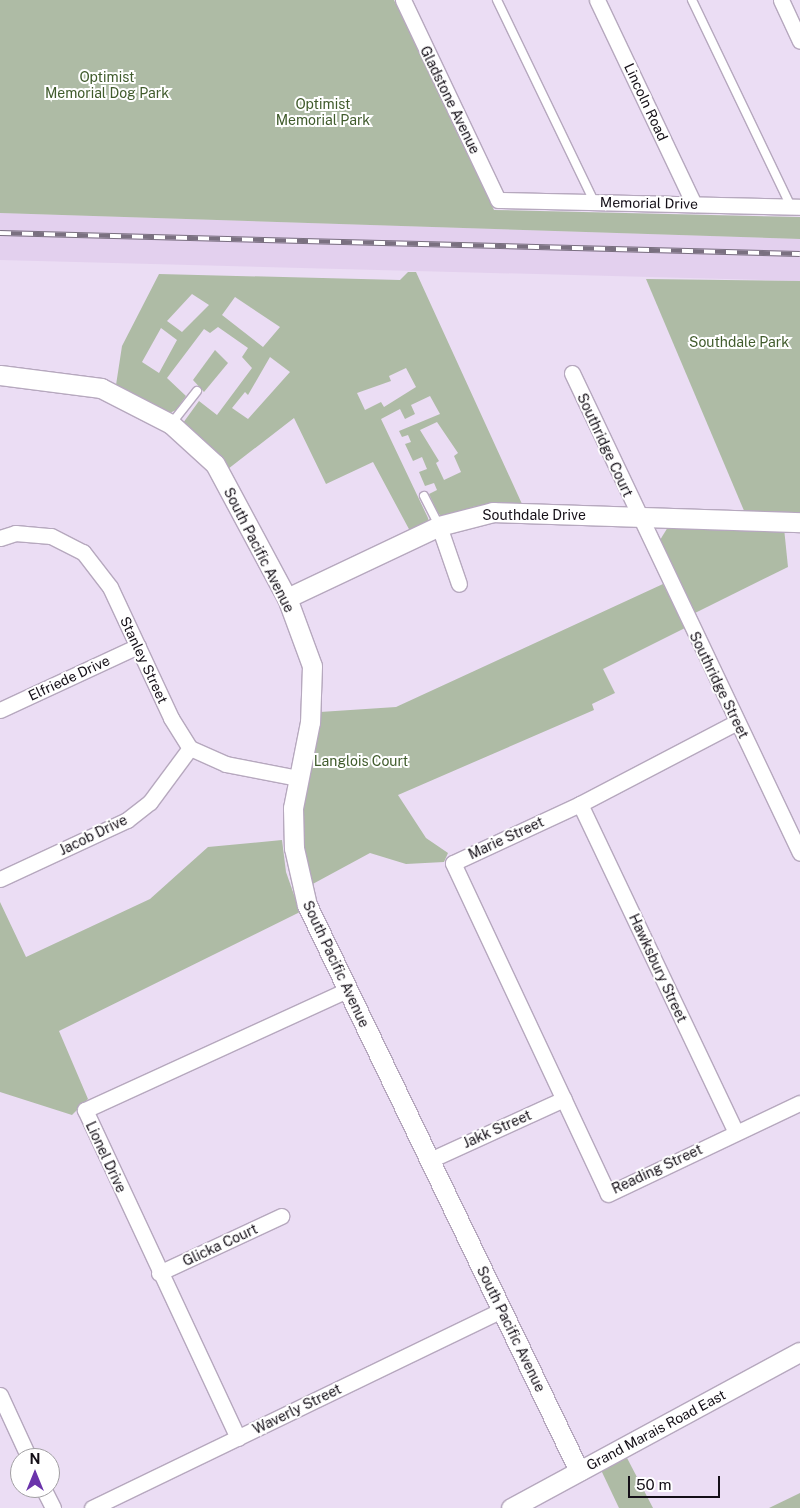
<!DOCTYPE html>
<style>
body{margin:0}
#map{position:relative;width:800px;height:1508px;overflow:hidden;background:#ebddf4;font-family:"Public Sans",sans-serif}
div>[style]{position:absolute}
[style*='--x']{left:calc(var(--x)*1px);top:calc(var(--y)*1px);width:calc(var(--w)*1px);rotate:calc(var(--a)*1deg)}
.built>*{inset:0;background:#e3d0ee}
.green>*{inset:0;background:#aebba5}
.roads{filter:drop-shadow(1px 0 #b6a8be) drop-shadow(-1px 0 #b6a8be) drop-shadow(0 1px #b6a8be) drop-shadow(0 -1px #b6a8be)}
.service>*{height:8px;margin:-4px;padding:0 4px;transform-origin:4px;border-radius:4px;background:#fff}
.minor>*{height:15px;margin:-7.5px;padding:0 7.5px;transform-origin:7.5px;border-radius:7.5px;background:#fff}
.tertiary>*{height:19px;margin:-9.5px;padding:0 9.5px;transform-origin:9.5px;border-radius:9.5px;background:#fff}
.rail>*{height:5.5px;margin-top:-2.75px;transform-origin:0;background:repeating-linear-gradient(90deg,#fff 0 11px,#7a7080 0 22px);box-sizing:border-box;border-block:1px solid #7a7080}
span{translate:-50% -50%;white-space:nowrap;text-align:center;line-height:1.15;-webkit-text-stroke:4px #fff;paint-order:stroke}
.park-label{font-size:14px;color:#415c2d}
.street-label{font-size:14px;color:#140f17}
.north{position:absolute;left:10px;top:1448px;width:50px;height:50px;box-sizing:border-box;background:#fff;border:1px solid #a19fa2;border-radius:50%;rotate:0deg;font-size:14px;font-weight:700;line-height:20px;text-align:center;color:#140f17}
.north::after{content:'';display:block;margin:auto;width:18px;height:22px;background:#6b34ab;clip-path:polygon(50% 0,100% 100%,50% 72%,0 100%)}
.scale{position:absolute;left:628px;top:1476px;width:92px;height:22px;box-sizing:border-box;border:2px solid #140f17;border-top:0;padding-left:6px;font-size:15px;line-height:18px;white-space:nowrap;color:#140f17;-webkit-text-stroke:4px #fff;paint-order:stroke}
</style>
<div id="map">
<div class="built">
<i style="clip-path:polygon(0 213px,800px 239px,800px 281px,0 260px)"></i>
</div>
<div class="green">
<i style="clip-path:polygon(0 0,394px 0,494px 210px,800px 217px,800px 239px,0 213px)"></i>
<i style="clip-path:polygon(evenodd,408px 272px,416px 272px,522px 504px,476px 506px,442px 517px,438px 513px,429px 494px,437px 490px,434px 483px,425px 486px,419px 472px,427px 469px,422px 457px,413px 461px,405px 444px,411px 442px,408px 435px,402px 437px,399px 431px,440px 414px,430px 396px,411px 405px,415px 414px,405px 419px,400px 409px,381px 419px,428px 518px,429px 523px,410px 531px,373px 462px,326px 484px,294px 418px,228px 469px,183px 423px,199px 401px,217px 415px,252px 368px,242px 357px,248px 348px,218px 327px,210px 333px,204px 329px,167px 378px,186px 396px,176px 410px,170px 413px,116px 385px,122px 346px,159px 274px,400px 280px,408px 272px,192px 294px,209px 305px,182px 332px,167px 321px,192px 294px,408px 272px,235px 297px,280px 327px,263px 347px,222px 315px,235px 297px,408px 272px,161px 328px,177px 340px,159px 373px,142px 362px,161px 328px,408px 272px,270px 357px,290px 372px,248px 419px,232px 408px,245px 392px,248px 395px,270px 357px,408px 272px,406px 368px,416px 387px,384px 407px,381px 402px,365px 410px,357px 393px,391px 381px,389px 376px,406px 368px,408px 272px,437px 422px,458px 453px,454px 456px,461px 472px,444px 480px,436px 463px,439px 461px,420px 430px,437px 422px)"></i>
<i style="clip-path:polygon(646px 279px,800px 281px,800px 514px,745px 513px)"></i>
<i style="clip-path:polygon(215px 350px,228px 363px,204px 392px,193px 380px)"></i>
<i style="clip-path:polygon(668px 527px,784px 528px,788px 567px,693px 614px,662px 547px,660px 540px)"></i>
<i style="clip-path:polygon(663px 584px,685px 628px,603px 669px,615px 693px,592px 704px,594px 710px,398px 795px,426px 838px,448px 853px,444px 862px,406px 864px,370px 853px,309px 886px,300px 821px,320px 712px,396px 707px)"></i>
<i style="clip-path:polygon(282px 840px,286px 872px,300px 912px,59px 1031px,88px 1099px,72px 1115px,0 1092px,0 902px,26px 957px,150px 899px,208px 847px)"></i>
<i style="clip-path:polygon(626px 1456px,653px 1508px,619px 1508px,601px 1470px)"></i>
<i style="clip-path:polygon(800px 1493px,800px 1508px,769px 1508px)"></i>
</div>
<div class="roads">
<div class="service">
<i style="--x:497;--y:0;--w:224;--a:64.3"></i>
<i style="--x:692;--y:0;--w:229;--a:64.4"></i>
<i style="--x:171;--y:424;--w:42;--a:-51.8"></i>
<i style="--x:424;--y:496;--w:34;--a:63"></i>
</div>
<div class="minor">
<i style="--x:403;--y:0;--w:221;--a:64.6"></i>
<i style="--x:498;--y:200;--w:302;--a:1.3"></i>
<i style="--x:597;--y:0;--w:226;--a:64.6"></i>
<i style="--x:781;--y:0;--w:45;--a:65.1"></i>
<i style="--x:572;--y:373;--w:531;--a:64.59"></i>
<i style="--x:439;--y:526;--w:61;--a:71"></i>
<i style="--x:0;--y:538;--w:16;--a:-18"></i>
<i style="--x:15;--y:533;--w:36;--a:5"></i>
<i style="--x:51;--y:536;--w:36;--a:27"></i>
<i style="--x:83;--y:552;--w:44;--a:52.4"></i>
<i style="--x:110;--y:587;--w:145;--a:65"></i>
<i style="--x:171;--y:718;--w:36;--a:58"></i>
<i style="--x:190;--y:748;--w:39;--a:24"></i>
<i style="--x:226;--y:764;--w:73;--a:11"></i>
<i style="--x:0;--y:710;--w:152;--a:-24.9"></i>
<i style="--x:737;--y:722;--w:177;--a:152.4"></i>
<i style="--x:580;--y:804;--w:140;--a:155.1"></i>
<i style="--x:453;--y:863;--w:365;--a:64.9"></i>
<i style="--x:608;--y:1194;--w:212;--a:-25.4"></i>
<i style="--x:580;--y:804;--w:363;--a:64.6"></i>
<i style="--x:0;--y:879;--w:140;--a:-24.9"></i>
<i style="--x:127;--y:820;--w:29;--a:-38"></i>
<i style="--x:150;--y:802;--w:67;--a:-53.5"></i>
<i style="--x:430;--y:1160;--w:147;--a:-24.5"></i>
<i style="--x:159;--y:1273;--w:135;--a:-25"></i>
<i style="--x:0;--y:1395;--w:69;--a:65.3"></i>
<i style="--x:238;--y:1438;--w:362;--a:-115"></i>
<i style="--x:85;--y:1110;--w:288;--a:-24.6"></i>
<i style="--x:43;--y:1488;--w:22;--a:63"></i>
<i style="--x:92;--y:1508;--w:455;--a:-25.8"></i>
</div>
<div class="tertiary">
<i style="--x:0;--y:375;--w:102;--a:7.3"></i>
<i style="--x:101;--y:388;--w:79;--a:27.2"></i>
<i style="--x:171;--y:424;--w:59;--a:42.3"></i>
<i style="--x:215;--y:464;--w:152;--a:61.8"></i>
<i style="--x:287;--y:598;--w:72;--a:69.8"></i>
<i style="--x:312;--y:666;--w:56;--a:92"></i>
<i style="--x:310;--y:722;--w:88;--a:101.2"></i>
<i style="--x:293;--y:808;--w:40;--a:88.6"></i>
<i style="--x:294;--y:848;--w:58;--a:77.2"></i>
<i style="--x:307;--y:905;--w:628;--a:64.33"></i>
<i style="--x:287;--y:598;--w:168;--a:-25.3"></i>
<i style="--x:439;--y:526;--w:56;--a:-14.5"></i>
<i style="--x:493;--y:512;--w:307;--a:1.9"></i>
<i style="--x:511;--y:1508;--w:328;--a:-28.4"></i>
</div>
</div>
<div class="rail">
<i style="--x:0;--y:233;--w:800;--a:1.5"></i>
</div>
<div class="park-label">
<span style="left:107px;top:85px">Optimist<br>Memorial Dog Park</span>
<span style="left:323px;top:112px">Optimist<br>Memorial Park</span>
<span style="left:739px;top:342px">Southdale Park</span>
<span style="left:361px;top:761px">Langlois Court</span>
</div>
<div class="street-label">
<span style="left:450px;top:100px;rotate:64deg">Gladstone Avenue</span>
<span style="left:646px;top:102px;rotate:65deg">Lincoln Road</span>
<span style="left:649px;top:203px;rotate:1deg">Memorial Drive</span>
<span style="left:605px;top:445px;rotate:65deg">Southridge Court</span>
<span style="left:534px;top:515px">Southdale Drive</span>
<span style="left:259px;top:550px;rotate:63deg">South Pacific Avenue</span>
<span style="left:144px;top:660px;rotate:65deg">Stanley Street</span>
<span style="left:69px;top:678px;rotate:-25deg">Elfriede Drive</span>
<span style="left:719px;top:685px;rotate:64deg">Southridge Street</span>
<span style="left:93px;top:835px;rotate:-26deg">Jacob Drive</span>
<span style="left:506px;top:838px;rotate:-25deg">Marie Street</span>
<span style="left:336px;top:964px;rotate:65deg">South Pacific Avenue</span>
<span style="left:658px;top:968px;rotate:65deg">Hawksbury Street</span>
<span style="left:497px;top:1129px;rotate:-24deg">Jakk Street</span>
<span style="left:106px;top:1157px;rotate:65deg">Lionel Drive</span>
<span style="left:657px;top:1169px;rotate:-25deg">Reading Street</span>
<span style="left:220px;top:1245px;rotate:-25deg">Glicka Court</span>
<span style="left:511px;top:1329px;rotate:64deg">South Pacific Avenue</span>
<span style="left:297px;top:1409px;rotate:-26deg">Waverly Street</span>
<span style="left:656px;top:1430px;rotate:-28deg">Grand Marais Road East</span>
</div>
<div class="north">N</div>
<div class="scale">50 m</div>
</div>
